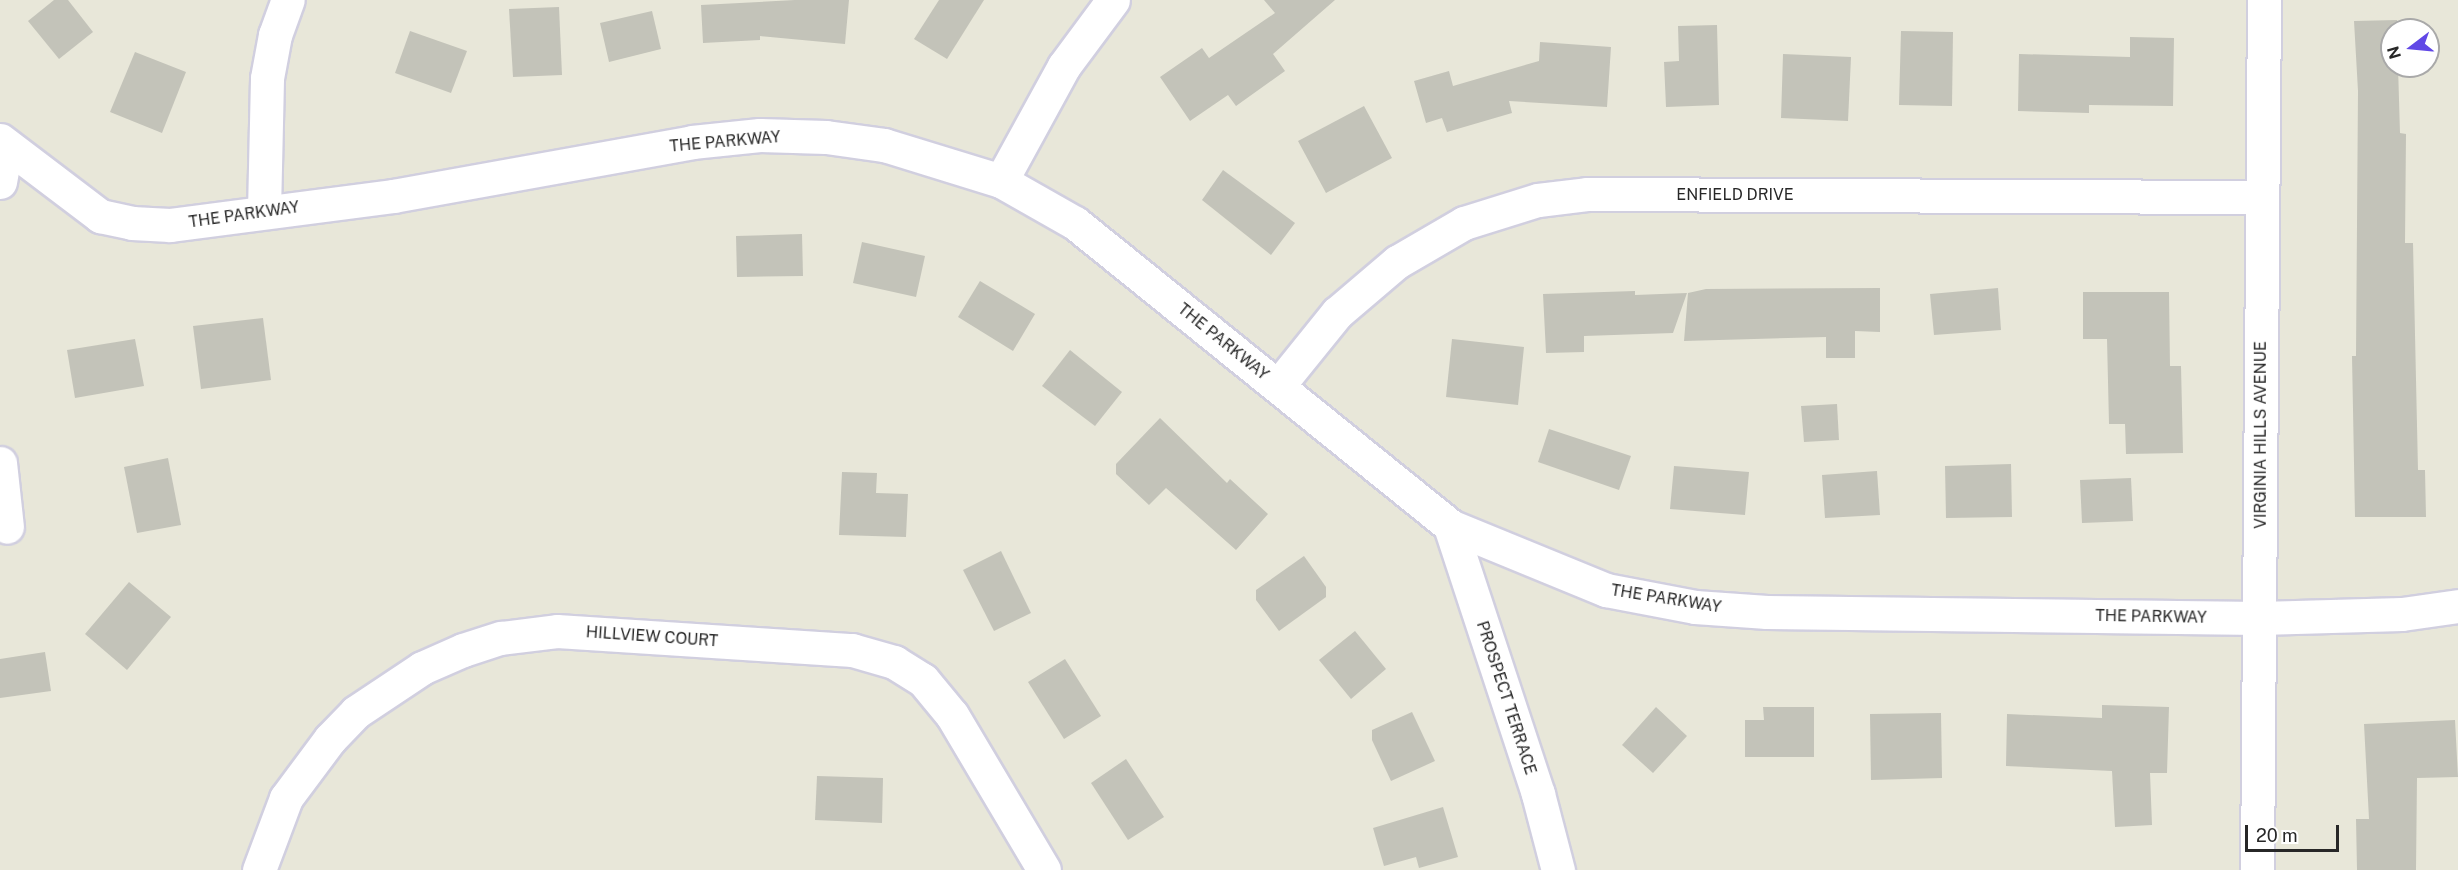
<!DOCTYPE html>
<style>
body{margin:0}
#map{position:relative;width:2458px;height:870px;overflow:hidden;background:#e8e7d9;font-family:"Public Sans",sans-serif}
div>[style]{position:absolute}
[style*='--x']{left:calc(var(--x)*1px);top:calc(var(--y)*1px);width:calc(var(--w)*1px);rotate:calc(var(--a)*1deg)}
.building>*{inset:0;background:#c3c3b9}
.roads{filter:drop-shadow(2px 0 #d1cfdf) drop-shadow(-2px 0 #d1cfdf) drop-shadow(0 2px #d1cfdf) drop-shadow(0 -2px #d1cfdf)}
.minor>*{height:33px;margin:-16.5px;padding:0 16.5px;transform-origin:16.5px;border-radius:16.5px;background:#fff}
.tertiary>*{height:33px;margin:-16.5px;padding:0 16.5px;transform-origin:16.5px;border-radius:16.5px;background:#fff}
span{translate:-50% -50%;white-space:nowrap;text-align:center;line-height:1.15;-webkit-text-stroke:5px #fff;paint-order:stroke}
.street-label{font-size:16px;color:#272727}
.north{position:absolute;left:2380px;top:18px;width:60px;height:60px;box-sizing:border-box;background:#fff;border:2px solid #a9a9a9;border-radius:50%;rotate:254deg;font-size:16px;font-weight:700;line-height:24px;text-align:center;color:#272727}
.north::after{content:'';display:block;margin:auto;width:21px;height:27px;background:#6148e6;clip-path:polygon(50% 0,100% 100%,50% 72%,0 100%)}
.scale{position:absolute;left:2245px;top:825px;width:94px;height:27px;box-sizing:border-box;border:3px solid #272727;border-top:0;padding-left:8px;font-size:18px;line-height:21px;white-space:nowrap;color:#272727;-webkit-text-stroke:4px #fff;paint-order:stroke}
</style>
<div id="map">
<div class="building">
<i style="clip-path:polygon(54px 0,68px 0,93px 32px,59px 59px,28px 21px)"></i>
<i style="clip-path:polygon(795px 0,849px 0,845px 44px,760px 36px,760px 40px,703px 43px,701px 5px)"></i>
<i style="clip-path:polygon(939px 0,984px 0,947px 59px,914px 39px)"></i>
<i style="clip-path:polygon(1264px 0,1335px 0,1273px 54px,1285px 71px,1236px 106px,1228px 95px,1190px 121px,1160px 77px,1202px 48px,1209px 58px,1275px 13px)"></i>
<i style="clip-path:polygon(559px 7px,562px 75px,513px 77px,509px 9px)"></i>
<i style="clip-path:polygon(652px 11px,661px 49px,609px 62px,600px 23px)"></i>
<i style="clip-path:polygon(2397px 20px,2397px 30px,2392px 30px,2392px 66px,2398px 66px,2400px 133px,2406px 134px,2405px 243px,2413px 243px,2418px 470px,2425px 470px,2426px 517px,2355px 517px,2352px 356px,2356px 356px,2358px 91px,2354px 21px)"></i>
<i style="clip-path:polygon(1717px 25px,1719px 105px,1666px 107px,1664px 62px,1679px 61px,1678px 26px)"></i>
<i style="clip-path:polygon(410px 31px,467px 51px,451px 93px,395px 73px)"></i>
<i style="clip-path:polygon(1901px 31px,1953px 32px,1952px 106px,1899px 105px)"></i>
<i style="clip-path:polygon(2130px 37px,2174px 38px,2173px 106px,2089px 105px,2089px 113px,2018px 111px,2019px 54px,2130px 57px)"></i>
<i style="clip-path:polygon(1540px 42px,1611px 47px,1607px 107px,1509px 101px,1512px 113px,1447px 132px,1442px 118px,1426px 123px,1414px 81px,1449px 71px,1453px 86px,1539px 61px)"></i>
<i style="clip-path:polygon(135px 52px,186px 72px,162px 133px,110px 112px)"></i>
<i style="clip-path:polygon(1783px 54px,1851px 57px,1848px 121px,1781px 118px)"></i>
<i style="clip-path:polygon(1364px 106px,1392px 158px,1326px 193px,1298px 141px)"></i>
<i style="clip-path:polygon(1223px 170px,1295px 223px,1271px 255px,1202px 200px)"></i>
<i style="clip-path:polygon(802px 234px,803px 276px,737px 277px,736px 236px)"></i>
<i style="clip-path:polygon(862px 242px,925px 256px,916px 297px,853px 283px)"></i>
<i style="clip-path:polygon(980px 281px,1035px 314px,1013px 351px,958px 317px)"></i>
<i style="clip-path:polygon(1880px 288px,1880px 332px,1855px 331px,1855px 358px,1826px 358px,1826px 337px,1684px 341px,1688px 293px,1706px 289px)"></i>
<i style="clip-path:polygon(1998px 288px,2001px 330px,1934px 335px,1930px 294px)"></i>
<i style="clip-path:polygon(1635px 291px,1635px 295px,1687px 293px,1673px 333px,1584px 336px,1584px 352px,1546px 353px,1543px 294px)"></i>
<i style="clip-path:polygon(2083px 292px,2169px 292px,2170px 366px,2181px 366px,2183px 453px,2126px 454px,2125px 424px,2109px 424px,2107px 339px,2083px 339px)"></i>
<i style="clip-path:polygon(263px 318px,271px 380px,201px 389px,193px 326px)"></i>
<i style="clip-path:polygon(135px 339px,144px 386px,75px 398px,67px 350px)"></i>
<i style="clip-path:polygon(1452px 339px,1524px 347px,1518px 405px,1446px 397px)"></i>
<i style="clip-path:polygon(1070px 350px,1122px 392px,1095px 426px,1042px 386px)"></i>
<i style="clip-path:polygon(1837px 404px,1839px 440px,1804px 442px,1801px 406px)"></i>
<i style="clip-path:polygon(1160px 418px,1227px 483px,1230px 479px,1268px 514px,1236px 550px,1166px 488px,1149px 505px,1116px 474px,1116px 464px)"></i>
<i style="clip-path:polygon(1549px 429px,1631px 456px,1619px 490px,1538px 462px)"></i>
<i style="clip-path:polygon(168px 458px,181px 525px,137px 533px,124px 467px)"></i>
<i style="clip-path:polygon(2011px 464px,2012px 517px,1946px 518px,1945px 466px)"></i>
<i style="clip-path:polygon(1674px 466px,1749px 472px,1745px 515px,1670px 509px)"></i>
<i style="clip-path:polygon(1877px 471px,1880px 515px,1825px 518px,1822px 475px)"></i>
<i style="clip-path:polygon(842px 472px,877px 473px,876px 493px,908px 494px,906px 537px,839px 535px)"></i>
<i style="clip-path:polygon(2131px 478px,2133px 521px,2082px 523px,2080px 480px)"></i>
<i style="clip-path:polygon(1001px 551px,1031px 613px,994px 631px,963px 570px)"></i>
<i style="clip-path:polygon(1304px 556px,1326px 587px,1326px 597px,1279px 631px,1256px 600px,1256px 590px)"></i>
<i style="clip-path:polygon(129px 582px,171px 617px,127px 670px,85px 634px)"></i>
<i style="clip-path:polygon(1355px 631px,1386px 669px,1351px 699px,1319px 660px)"></i>
<i style="clip-path:polygon(45px 652px,51px 691px,0 698px,0 659px)"></i>
<i style="clip-path:polygon(1065px 659px,1101px 716px,1064px 739px,1028px 682px)"></i>
<i style="clip-path:polygon(2102px 705px,2169px 707px,2167px 773px,2150px 773px,2152px 825px,2115px 827px,2112px 771px,2006px 766px,2007px 714px,2102px 718px)"></i>
<i style="clip-path:polygon(1656px 707px,1687px 736px,1653px 773px,1622px 745px)"></i>
<i style="clip-path:polygon(1763px 707px,1814px 707px,1814px 757px,1745px 757px,1745px 720px,1764px 720px)"></i>
<i style="clip-path:polygon(1412px 712px,1435px 761px,1391px 781px,1372px 740px,1372px 730px)"></i>
<i style="clip-path:polygon(1941px 713px,1942px 778px,1871px 780px,1870px 714px)"></i>
<i style="clip-path:polygon(2455px 720px,2458px 777px,2417px 778px,2416px 870px,2357px 870px,2356px 819px,2369px 819px,2364px 724px)"></i>
<i style="clip-path:polygon(1126px 759px,1164px 817px,1128px 840px,1091px 783px)"></i>
<i style="clip-path:polygon(817px 776px,883px 778px,882px 823px,815px 820px)"></i>
<i style="clip-path:polygon(1443px 807px,1458px 857px,1419px 868px,1416px 857px,1384px 866px,1373px 828px)"></i>
</div>
<div class="roads">
<div class="minor">
<i style="--x:1001;--y:181;--w:131;--a:-61.3"></i>
<i style="--x:1064;--y:66;--w:82;--a:-53.4"></i>
<i style="--x:0;--y:182;--w:36;--a:-80"></i>
<i style="--x:264;--y:211;--w:133;--a:-88.7"></i>
<i style="--x:267;--y:78;--w:44;--a:-79.5"></i>
<i style="--x:275;--y:35;--w:37;--a:-70"></i>
<i style="--x:1278;--y:386;--w:94;--a:-51.1"></i>
<i style="--x:1337;--y:313;--w:79;--a:-40.4"></i>
<i style="--x:1397;--y:262;--w:78;--a:-30.2"></i>
<i style="--x:1464;--y:223;--w:77;--a:-17.3"></i>
<i style="--x:1538;--y:200;--w:49;--a:-7"></i>
<i style="--x:1587;--y:194;--w:674;--a:0.26"></i>
<i style="--x:0;--y:463;--w:64;--a:83.8"></i>
<i style="--x:1450;--y:526;--w:282;--a:71.8"></i>
<i style="--x:1538;--y:794;--w:79;--a:75.3"></i>
<i style="--x:259;--y:870;--w:77;--a:-69.4"></i>
<i style="--x:286;--y:798;--w:74;--a:-53.3"></i>
<i style="--x:330;--y:739;--w:37;--a:-46"></i>
<i style="--x:356;--y:712;--w:79;--a:-33.7"></i>
<i style="--x:422;--y:668;--w:45;--a:-23.7"></i>
<i style="--x:463;--y:650;--w:40;--a:-18"></i>
<i style="--x:501;--y:638;--w:56;--a:-7.1"></i>
<i style="--x:557;--y:631;--w:296;--a:3.7"></i>
<i style="--x:852;--y:650;--w:44;--a:15.9"></i>
<i style="--x:894;--y:662;--w:34;--a:32"></i>
<i style="--x:923;--y:680;--w:45;--a:50.4"></i>
<i style="--x:952;--y:715;--w:180;--a:59.3"></i>
<i style="--x:2257;--y:870;--w:870;--a:-89.54"></i>
</div>
<div class="tertiary">
<i style="--x:0;--y:140;--w:126;--a:37.2"></i>
<i style="--x:100;--y:216;--w:33;--a:12"></i>
<i style="--x:132;--y:223;--w:38;--a:3"></i>
<i style="--x:170;--y:225;--w:225;--a:-7.4"></i>
<i style="--x:393;--y:196;--w:304;--a:-10.2"></i>
<i style="--x:692;--y:142;--w:68;--a:-5.9"></i>
<i style="--x:760;--y:135;--w:66;--a:1.7"></i>
<i style="--x:826;--y:137;--w:59;--a:7.9"></i>
<i style="--x:884;--y:145;--w:122;--a:17.1"></i>
<i style="--x:1001;--y:181;--w:85;--a:29.6"></i>
<i style="--x:1075;--y:223;--w:482;--a:38.9"></i>
<i style="--x:1450;--y:526;--w:169;--a:22.3"></i>
<i style="--x:1606;--y:590;--w:91;--a:10.8"></i>
<i style="--x:1695;--y:607;--w:72;--a:4"></i>
<i style="--x:1767;--y:612;--w:493;--a:0.7"></i>
<i style="--x:2260;--y:618;--w:142;--a:-1.6"></i>
<i style="--x:2402;--y:614;--w:57;--a:-8.1"></i>
</div>
</div>
<div class="street-label">
<span style="left:725px;top:142px;rotate:-5deg">THE PARKWAY</span>
<span style="left:1735px;top:195px">ENFIELD DRIVE</span>
<span style="left:244px;top:215px;rotate:-8deg">THE PARKWAY</span>
<span style="left:1223px;top:342px;rotate:39deg">THE PARKWAY</span>
<span style="left:2261px;top:435px;rotate:-90deg">VIRGINIA HILLS AVENUE</span>
<span style="left:1666px;top:599px;rotate:9deg">THE PARKWAY</span>
<span style="left:2151px;top:617px;rotate:1deg">THE PARKWAY</span>
<span style="left:652px;top:637px;rotate:4deg">HILLVIEW COURT</span>
<span style="left:1506px;top:698px;rotate:72deg">PROSPECT TERRACE</span>
</div>
<div class="north">N</div>
<div class="scale">20 m</div>
</div>
